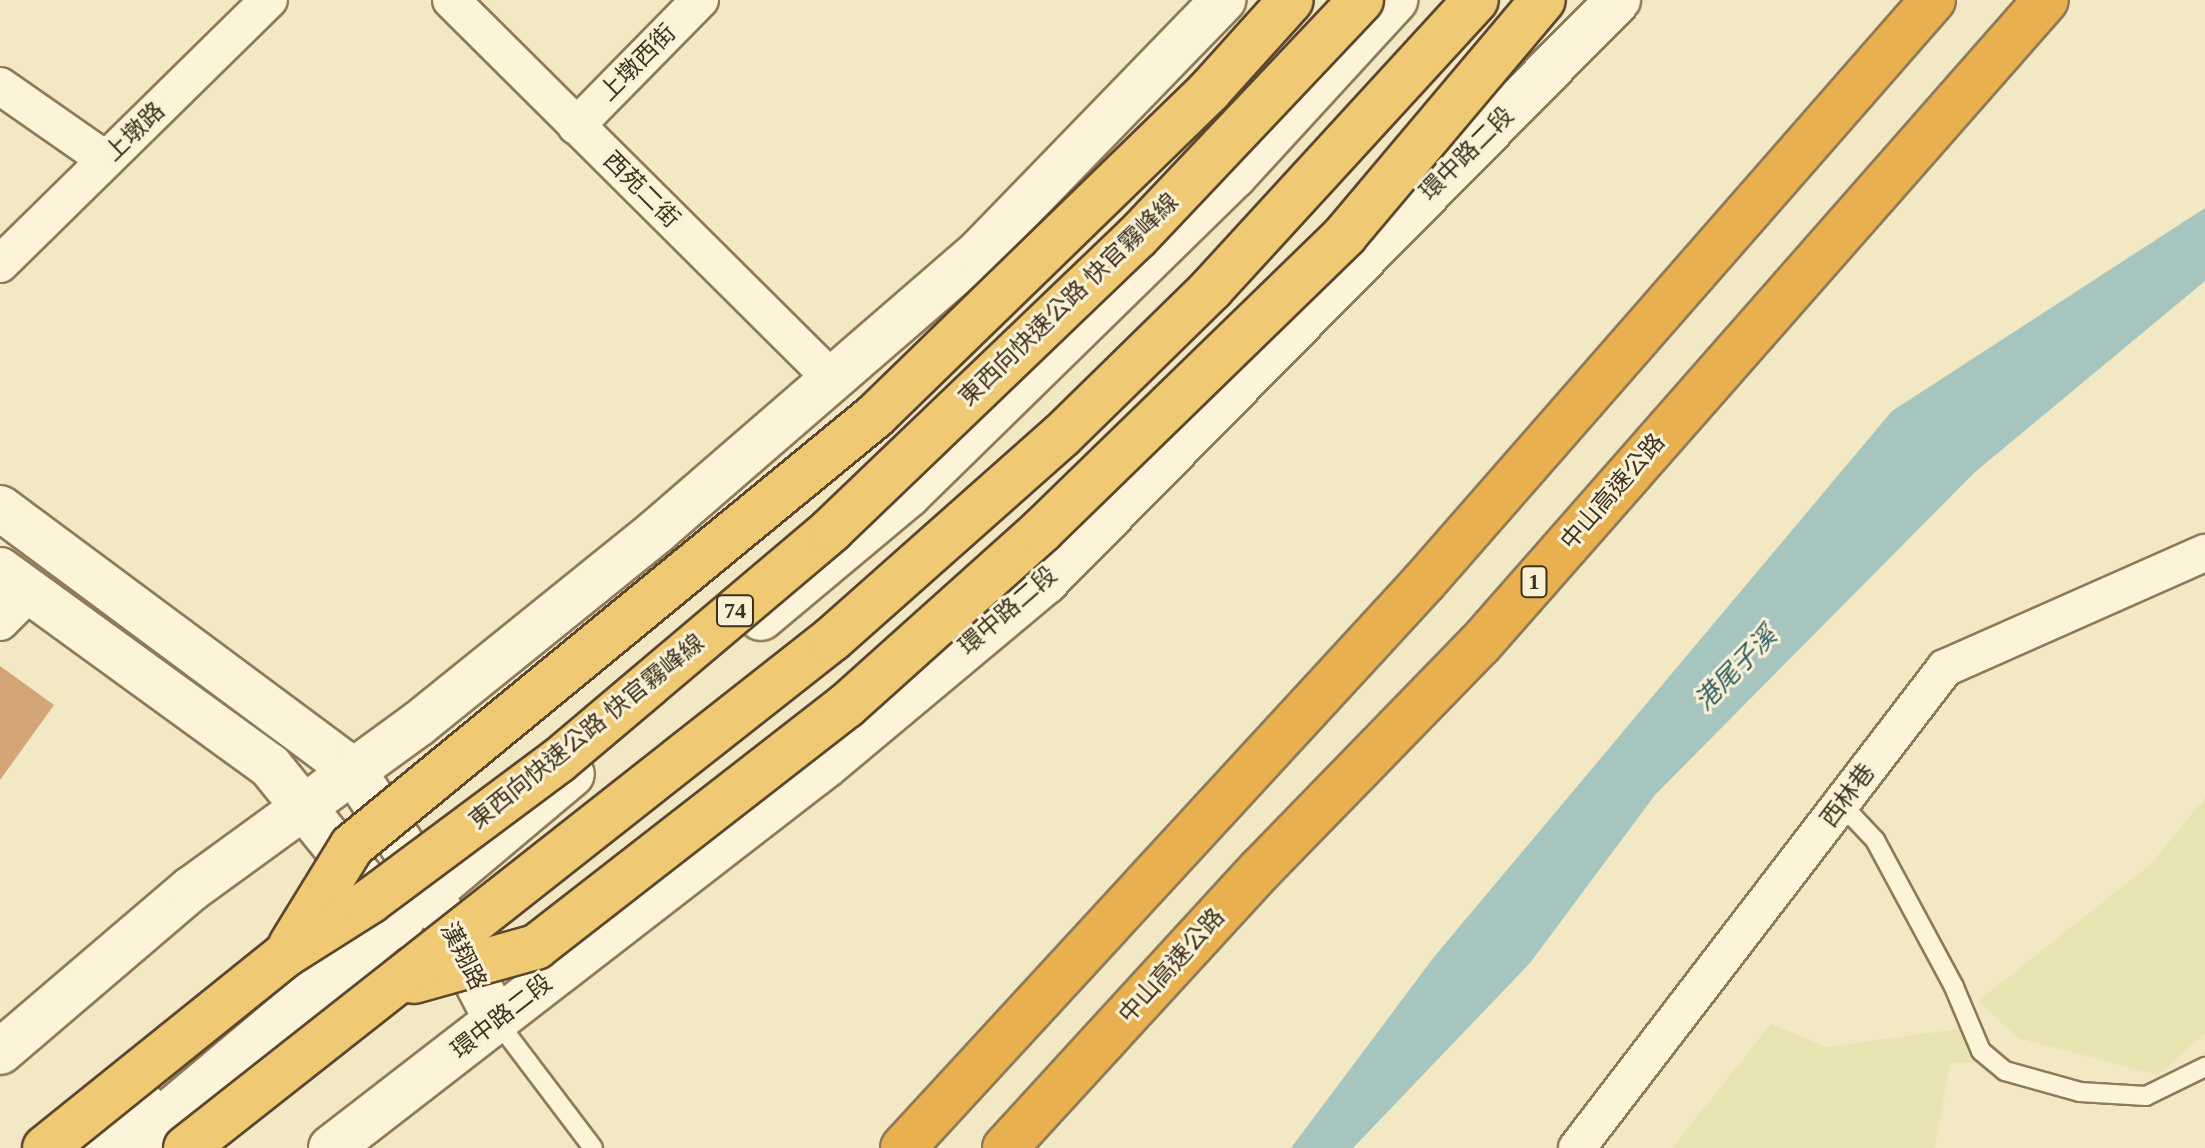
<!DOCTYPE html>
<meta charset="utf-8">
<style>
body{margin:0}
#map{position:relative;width:2205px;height:1148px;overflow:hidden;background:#f2e8c4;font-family:"Times New Roman","Noto Sans TC",serif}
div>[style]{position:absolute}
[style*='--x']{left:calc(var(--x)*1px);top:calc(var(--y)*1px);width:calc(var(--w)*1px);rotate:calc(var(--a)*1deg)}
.farmland>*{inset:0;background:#e8e4b1}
.water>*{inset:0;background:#a6c5be}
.building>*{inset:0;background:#d3a577}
.roads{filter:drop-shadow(2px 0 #8f7a59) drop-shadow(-2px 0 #8f7a59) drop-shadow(0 2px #8f7a59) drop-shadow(0 -2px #8f7a59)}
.service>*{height:18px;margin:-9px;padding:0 9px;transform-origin:9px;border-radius:9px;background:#fcf4d9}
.minor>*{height:36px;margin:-18px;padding:0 18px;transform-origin:18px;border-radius:18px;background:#fcf4d9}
.tertiary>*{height:44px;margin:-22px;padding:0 22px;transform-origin:22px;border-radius:22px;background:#fcf4d9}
.motorway>*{height:44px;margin:-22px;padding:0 22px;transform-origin:22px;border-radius:22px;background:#e8b04f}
.bridges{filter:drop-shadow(2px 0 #5c472d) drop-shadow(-2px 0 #5c472d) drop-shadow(0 2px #5c472d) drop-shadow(0 -2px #5c472d)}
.trunk-bridge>*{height:44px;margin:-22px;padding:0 22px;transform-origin:22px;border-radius:22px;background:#f0c974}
span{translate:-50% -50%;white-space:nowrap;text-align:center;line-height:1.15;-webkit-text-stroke:6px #f9f1d5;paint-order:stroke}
.shield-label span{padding:2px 6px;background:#f9f1d5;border:2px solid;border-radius:6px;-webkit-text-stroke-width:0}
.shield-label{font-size:22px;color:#3e301e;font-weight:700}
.street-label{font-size:24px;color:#3e301e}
.water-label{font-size:26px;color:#2c5e5f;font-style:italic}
</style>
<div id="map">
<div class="farmland">
<i style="clip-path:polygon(2205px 798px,2205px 1033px,2158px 1075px,2018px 1038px,1978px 1001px,2150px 865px)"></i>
<i style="clip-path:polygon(1771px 1024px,1827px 1047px,1965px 1028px,1985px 1062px,1950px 1063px,1935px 1148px,1672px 1148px)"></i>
</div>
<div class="water">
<i style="clip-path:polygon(2205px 208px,2205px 281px,1975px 472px,1655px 795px,1530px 963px,1353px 1148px,1291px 1148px,1434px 957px,1892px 411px)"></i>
</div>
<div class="building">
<i style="clip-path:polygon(0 666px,54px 705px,0 780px)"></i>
</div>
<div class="roads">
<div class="service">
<i style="--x:1841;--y:804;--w:50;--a:46.6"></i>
<i style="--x:1875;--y:840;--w:167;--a:61.7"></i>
<i style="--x:1954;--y:987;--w:69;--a:67.1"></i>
<i style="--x:1981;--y:1051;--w:31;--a:40"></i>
<i style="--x:2005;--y:1071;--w:78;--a:15.6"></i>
<i style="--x:2080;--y:1092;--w:66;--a:3.5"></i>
<i style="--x:2146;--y:1096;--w:66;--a:-26.2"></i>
<i style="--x:497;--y:1021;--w:159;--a:52.9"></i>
</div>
<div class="minor">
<i style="--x:451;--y:0;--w:537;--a:44.85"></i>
<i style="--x:0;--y:86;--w:129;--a:34.9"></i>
<i style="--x:576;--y:126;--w:177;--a:-45.5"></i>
<i style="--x:0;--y:264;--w:377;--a:-44.5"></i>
<i style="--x:0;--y:622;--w:42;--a:-45"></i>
<i style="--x:1577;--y:1148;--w:605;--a:-52.52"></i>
<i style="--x:1945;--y:668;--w:284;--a:-23.9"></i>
</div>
<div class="tertiary">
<i style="--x:0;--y:508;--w:440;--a:36.6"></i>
<i style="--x:353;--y:770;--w:124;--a:56.8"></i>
<i style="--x:421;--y:874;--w:165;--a:62.7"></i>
<i style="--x:0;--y:570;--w:334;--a:36"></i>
<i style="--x:270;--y:766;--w:206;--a:50.9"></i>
<i style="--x:761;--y:618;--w:192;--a:-39.9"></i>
<i style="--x:908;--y:495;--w:456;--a:-44.4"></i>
<i style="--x:1234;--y:176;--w:239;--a:-47.5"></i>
<i style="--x:0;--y:1052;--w:251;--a:-40.5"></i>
<i style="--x:191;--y:889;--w:281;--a:-36"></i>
<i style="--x:418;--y:724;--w:307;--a:-38.9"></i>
<i style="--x:657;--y:531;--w:430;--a:-40.9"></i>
<i style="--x:982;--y:249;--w:347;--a:-45.9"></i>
<i style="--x:92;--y:1148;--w:67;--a:-40.1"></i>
<i style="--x:127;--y:1148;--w:581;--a:-40.05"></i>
<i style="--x:331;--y:1148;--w:626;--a:-37.73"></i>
<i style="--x:826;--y:765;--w:285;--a:-39.9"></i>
<i style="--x:1045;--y:582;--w:817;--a:-45.45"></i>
</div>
<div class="motorway">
<i style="--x:903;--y:1148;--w:769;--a:-47.37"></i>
<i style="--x:1424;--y:582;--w:773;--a:-48.83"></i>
<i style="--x:1005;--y:1148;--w:377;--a:-47.5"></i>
<i style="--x:1260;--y:870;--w:315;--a:-45.8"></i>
<i style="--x:1480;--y:644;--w:857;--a:-48.69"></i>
</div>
</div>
<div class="bridges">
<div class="trunk-bridge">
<i style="--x:291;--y:945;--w:116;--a:-58.4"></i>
<i style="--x:352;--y:846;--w:677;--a:-39.43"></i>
<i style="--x:875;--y:416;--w:466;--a:-44.2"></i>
<i style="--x:1209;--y:91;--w:122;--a:-48"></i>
<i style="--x:414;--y:981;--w:127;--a:-15.6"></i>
<i style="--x:536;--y:947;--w:393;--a:-37.9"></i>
<i style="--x:846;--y:706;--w:263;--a:-41.9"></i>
<i style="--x:1042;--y:530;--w:423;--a:-44.2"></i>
<i style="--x:1345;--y:235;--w:307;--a:-49.9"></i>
<i style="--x:45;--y:1148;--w:308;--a:-38.8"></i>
<i style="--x:285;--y:955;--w:101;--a:-32.4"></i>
<i style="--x:370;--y:901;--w:234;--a:-36.7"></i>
<i style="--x:558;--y:761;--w:358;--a:-40.2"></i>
<i style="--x:831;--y:530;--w:424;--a:-43.8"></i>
<i style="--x:1137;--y:237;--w:326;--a:-46.6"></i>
<i style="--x:186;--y:1148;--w:822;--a:-38.24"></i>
<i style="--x:832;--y:639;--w:307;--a:-41.6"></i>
<i style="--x:1062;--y:435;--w:209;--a:-44.4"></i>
<i style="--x:1211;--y:289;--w:392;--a:-47.5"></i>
</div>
</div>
<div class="shield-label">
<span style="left:1534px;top:582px">1</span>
<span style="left:735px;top:611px">74</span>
</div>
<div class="street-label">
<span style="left:638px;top:63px;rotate:-45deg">上墩西街</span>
<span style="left:135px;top:132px;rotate:-44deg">上墩路</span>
<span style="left:1467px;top:154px;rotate:-45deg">環中路二段</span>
<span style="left:641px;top:190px;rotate:45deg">西苑二街</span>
<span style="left:1069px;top:300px;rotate:-44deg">東西向快速公路 快官霧峰線</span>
<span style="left:1613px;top:492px;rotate:-49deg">中山高速公路</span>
<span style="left:1008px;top:611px;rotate:-41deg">環中路二段</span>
<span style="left:587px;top:732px;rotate:-39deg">東西向快速公路 快官霧峰線</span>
<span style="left:1848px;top:796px;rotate:-53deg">西林巷</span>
<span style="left:463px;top:956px;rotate:63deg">漢翔路</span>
<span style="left:1172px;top:966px;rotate:-48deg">中山高速公路</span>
<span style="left:502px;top:1017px;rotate:-38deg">環中路二段</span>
</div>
<div class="water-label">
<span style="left:1736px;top:669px;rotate:-46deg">港尾子溪</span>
</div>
</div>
